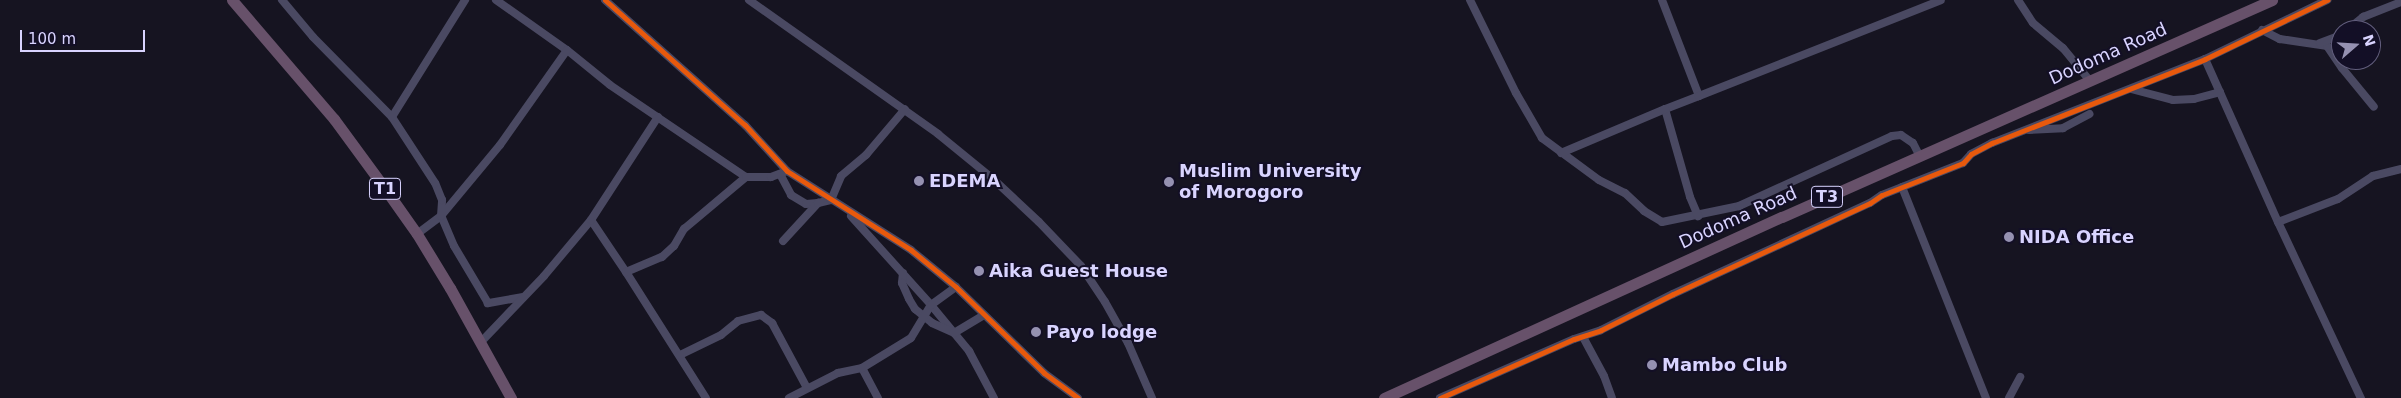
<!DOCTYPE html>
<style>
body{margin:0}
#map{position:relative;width:2401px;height:398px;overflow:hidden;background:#161421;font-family:"DejaVu Sans",sans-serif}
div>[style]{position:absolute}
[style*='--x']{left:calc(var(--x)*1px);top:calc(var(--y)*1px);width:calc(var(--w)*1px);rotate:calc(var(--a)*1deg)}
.minor>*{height:8px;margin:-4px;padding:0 4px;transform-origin:4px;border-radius:4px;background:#4a4962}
.highway>*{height:11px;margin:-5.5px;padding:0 5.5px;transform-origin:5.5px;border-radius:5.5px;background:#67516a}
.cycleway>*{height:5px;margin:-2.5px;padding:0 2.5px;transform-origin:2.5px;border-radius:2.5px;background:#e8590c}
.dots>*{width:14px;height:14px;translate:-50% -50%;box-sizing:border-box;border:2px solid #130f26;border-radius:50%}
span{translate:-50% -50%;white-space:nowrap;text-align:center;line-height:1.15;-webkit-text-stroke:4px #130f26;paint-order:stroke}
.shield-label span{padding:1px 4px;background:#130f26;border:1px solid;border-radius:4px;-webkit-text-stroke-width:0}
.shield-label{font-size:16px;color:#d9d4ff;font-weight:700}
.street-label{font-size:18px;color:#d9d4ff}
.poi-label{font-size:18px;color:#d9d4ff;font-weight:700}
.left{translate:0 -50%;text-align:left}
.north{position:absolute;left:2331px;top:20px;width:50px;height:50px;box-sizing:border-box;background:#130f26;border:1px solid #625e7d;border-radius:50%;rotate:71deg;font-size:14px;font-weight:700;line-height:20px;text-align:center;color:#d9d4ff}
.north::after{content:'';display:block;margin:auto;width:18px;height:22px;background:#9591b1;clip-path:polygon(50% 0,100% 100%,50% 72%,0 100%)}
.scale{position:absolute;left:20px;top:30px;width:125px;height:22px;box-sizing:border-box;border:2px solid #d9d4ff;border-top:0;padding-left:6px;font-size:15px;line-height:18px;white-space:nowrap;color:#d9d4ff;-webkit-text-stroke:4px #130f26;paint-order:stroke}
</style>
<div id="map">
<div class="minor">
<i style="--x:282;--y:0;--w:48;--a:50"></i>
<i style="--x:313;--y:37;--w:112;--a:45.4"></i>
<i style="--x:496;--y:0;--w:87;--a:35.2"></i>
<i style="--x:567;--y:50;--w:55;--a:39.1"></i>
<i style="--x:610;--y:85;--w:164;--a:34.1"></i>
<i style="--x:605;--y:0;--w:188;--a:41.8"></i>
<i style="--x:745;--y:125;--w:62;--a:47.6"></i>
<i style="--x:787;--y:171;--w:147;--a:32.5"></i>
<i style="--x:911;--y:250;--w:58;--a:39.4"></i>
<i style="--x:956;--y:287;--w:123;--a:44.3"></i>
<i style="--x:1044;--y:373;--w:42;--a:36.3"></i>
<i style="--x:749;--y:0;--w:232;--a:35.3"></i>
<i style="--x:938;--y:134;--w:70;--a:39.2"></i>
<i style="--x:992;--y:178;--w:64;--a:43.1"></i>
<i style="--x:1039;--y:222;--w:61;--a:46.3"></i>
<i style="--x:1081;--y:266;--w:43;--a:56.3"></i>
<i style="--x:1105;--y:302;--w:47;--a:60.7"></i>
<i style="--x:1128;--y:343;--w:60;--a:66.4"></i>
<i style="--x:1470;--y:0;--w:104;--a:63.7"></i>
<i style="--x:1516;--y:93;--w:52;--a:60"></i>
<i style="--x:1542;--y:138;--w:71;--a:36.4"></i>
<i style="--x:1599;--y:180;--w:29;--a:27"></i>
<i style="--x:1625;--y:193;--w:26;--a:43"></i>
<i style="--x:1644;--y:211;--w:21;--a:31"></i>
<i style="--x:1662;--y:222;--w:79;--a:-11.7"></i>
<i style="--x:1739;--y:206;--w:168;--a:-24.6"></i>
<i style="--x:1892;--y:136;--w:9;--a:-6"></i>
<i style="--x:1901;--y:135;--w:14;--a:34"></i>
<i style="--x:1913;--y:143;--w:16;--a:63"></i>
<i style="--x:1662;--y:0;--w:103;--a:68.9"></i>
<i style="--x:1699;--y:96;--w:36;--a:159"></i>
<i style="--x:1665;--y:109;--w:91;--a:74.1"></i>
<i style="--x:1690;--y:197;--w:21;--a:67"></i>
<i style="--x:2018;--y:0;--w:27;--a:57"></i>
<i style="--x:2033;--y:23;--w:39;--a:40"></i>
<i style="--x:2063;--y:48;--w:43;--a:50.7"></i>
<i style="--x:2262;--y:30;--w:20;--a:27"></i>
<i style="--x:2280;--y:39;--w:48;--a:8.5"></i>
<i style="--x:2327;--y:46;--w:27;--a:56"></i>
<i style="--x:2342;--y:68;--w:50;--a:50.6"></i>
<i style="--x:2347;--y:30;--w:21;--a:-39"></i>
<i style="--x:2363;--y:17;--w:41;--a:-21.5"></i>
<i style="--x:2320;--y:43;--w:22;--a:-21"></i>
<i style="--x:2205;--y:59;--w:179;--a:65.9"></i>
<i style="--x:2278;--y:222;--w:195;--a:64.8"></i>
<i style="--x:2131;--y:89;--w:43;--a:14.7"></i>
<i style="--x:2173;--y:100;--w:21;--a:-3"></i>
<i style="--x:2194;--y:99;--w:27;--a:-15"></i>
<i style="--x:1699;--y:96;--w:260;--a:-21.6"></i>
<i style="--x:2029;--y:130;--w:34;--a:-3"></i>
<i style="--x:2063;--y:128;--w:30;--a:-28"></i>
<i style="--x:1561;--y:153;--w:113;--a:-22.9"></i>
<i style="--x:780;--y:174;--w:24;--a:62"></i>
<i style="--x:791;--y:195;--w:17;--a:31"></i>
<i style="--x:806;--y:204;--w:12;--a:-5"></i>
<i style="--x:1902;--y:187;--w:227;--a:68.3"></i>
<i style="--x:851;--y:216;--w:120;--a:48"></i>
<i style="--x:931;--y:305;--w:60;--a:50.4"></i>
<i style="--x:969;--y:351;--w:53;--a:62"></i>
<i style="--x:591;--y:220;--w:63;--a:56.1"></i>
<i style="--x:626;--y:272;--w:149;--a:57.6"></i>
<i style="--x:2278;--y:222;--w:64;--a:-21"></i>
<i style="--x:2338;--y:199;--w:42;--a:-33.3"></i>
<i style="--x:2373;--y:176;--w:29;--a:-14"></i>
<i style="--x:417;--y:234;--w:30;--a:-37"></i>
<i style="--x:441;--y:216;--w:16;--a:-86"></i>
<i style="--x:442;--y:200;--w:18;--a:-112"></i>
<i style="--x:435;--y:183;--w:79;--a:-123.1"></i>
<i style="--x:392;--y:117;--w:138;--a:-58"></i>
<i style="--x:783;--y:241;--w:52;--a:-47.4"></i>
<i style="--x:818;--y:203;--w:13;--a:-13"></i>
<i style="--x:831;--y:200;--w:26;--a:-67"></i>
<i style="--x:841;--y:176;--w:33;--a:-40"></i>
<i style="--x:866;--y:155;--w:60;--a:-49.7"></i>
<i style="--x:626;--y:272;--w:39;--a:-23"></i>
<i style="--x:662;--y:257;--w:16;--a:-43"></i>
<i style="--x:674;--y:246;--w:20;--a:-60"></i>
<i style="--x:684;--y:229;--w:81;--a:-40"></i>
<i style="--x:746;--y:177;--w:25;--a:0"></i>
<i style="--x:771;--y:177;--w:17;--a:-21"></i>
<i style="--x:903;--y:273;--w:10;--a:96"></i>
<i style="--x:902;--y:283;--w:17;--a:66"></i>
<i style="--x:909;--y:299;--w:12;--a:59"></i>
<i style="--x:915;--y:309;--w:22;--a:39"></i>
<i style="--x:932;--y:323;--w:24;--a:24"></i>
<i style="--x:954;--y:333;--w:35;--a:-31"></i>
<i style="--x:523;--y:297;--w:36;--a:170"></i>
<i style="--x:488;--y:303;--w:66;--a:-120.8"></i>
<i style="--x:454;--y:246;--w:33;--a:-113"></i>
<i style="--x:441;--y:216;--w:92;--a:-50.3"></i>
<i style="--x:500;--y:145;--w:116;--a:-54.8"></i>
<i style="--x:1583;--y:337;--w:44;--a:61.7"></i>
<i style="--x:1604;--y:376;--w:23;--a:70"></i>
<i style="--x:481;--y:342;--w:91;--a:-46.3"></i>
<i style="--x:544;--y:276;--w:73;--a:-50"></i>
<i style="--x:591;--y:220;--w:123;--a:-57"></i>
<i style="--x:680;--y:355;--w:46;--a:-26"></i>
<i style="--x:721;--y:335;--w:22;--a:-39"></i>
<i style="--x:738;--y:321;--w:24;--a:-15"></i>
<i style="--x:761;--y:315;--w:14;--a:36"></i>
<i style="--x:772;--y:323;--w:74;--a:61.7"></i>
<i style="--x:862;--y:368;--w:34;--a:62"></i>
<i style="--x:789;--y:398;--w:55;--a:-27"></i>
<i style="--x:838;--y:373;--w:25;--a:-12"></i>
<i style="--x:862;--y:368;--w:57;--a:-31.5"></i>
<i style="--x:911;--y:338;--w:39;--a:-59"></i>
<i style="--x:931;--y:305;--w:31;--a:-36"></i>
<i style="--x:1440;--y:398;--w:146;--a:-23.8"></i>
<i style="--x:1574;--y:339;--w:28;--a:-18"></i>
<i style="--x:1601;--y:330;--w:80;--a:-26.6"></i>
<i style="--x:1673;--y:294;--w:217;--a:-24.8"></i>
<i style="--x:1870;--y:203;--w:14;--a:-34"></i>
<i style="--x:1882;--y:195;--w:87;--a:-21.6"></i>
<i style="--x:1963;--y:163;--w:12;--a:-48"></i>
<i style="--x:1971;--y:154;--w:24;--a:-28"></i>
<i style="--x:1992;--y:143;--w:229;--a:-21.5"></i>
<i style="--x:2205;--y:59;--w:136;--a:-25.8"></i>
<i style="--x:2009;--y:398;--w:24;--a:-62"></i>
</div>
<div class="highway">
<i style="--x:232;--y:0;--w:157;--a:49.4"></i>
<i style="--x:334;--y:119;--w:79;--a:53.7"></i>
<i style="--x:381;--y:183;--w:62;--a:54.8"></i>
<i style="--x:417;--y:234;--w:63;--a:58.6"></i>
<i style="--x:450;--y:288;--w:126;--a:61"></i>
<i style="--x:1384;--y:398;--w:437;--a:-24.5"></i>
<i style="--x:1782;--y:217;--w:536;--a:-23.89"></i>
</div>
<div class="cycleway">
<i style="--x:605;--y:0;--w:188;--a:41.8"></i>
<i style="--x:745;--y:125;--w:62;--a:47.6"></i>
<i style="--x:787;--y:171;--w:147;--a:32.5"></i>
<i style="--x:911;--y:250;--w:58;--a:39.4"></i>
<i style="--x:956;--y:287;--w:123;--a:44.3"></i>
<i style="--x:1044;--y:373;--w:42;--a:36.3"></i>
<i style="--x:1440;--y:398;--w:146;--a:-23.8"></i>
<i style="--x:1574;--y:339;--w:28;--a:-18"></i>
<i style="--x:1601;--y:330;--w:80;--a:-26.6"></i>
<i style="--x:1673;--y:294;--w:217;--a:-24.8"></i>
<i style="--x:1870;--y:203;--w:14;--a:-34"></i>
<i style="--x:1882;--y:195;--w:87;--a:-21.6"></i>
<i style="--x:1963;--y:163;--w:12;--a:-48"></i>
<i style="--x:1971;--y:154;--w:24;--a:-28"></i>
<i style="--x:1992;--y:143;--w:229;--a:-21.5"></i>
<i style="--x:2205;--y:59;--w:136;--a:-25.8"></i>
</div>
<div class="dots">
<i style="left:919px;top:181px;background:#9591b1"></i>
<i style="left:1169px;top:182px;background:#9591b1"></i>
<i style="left:2009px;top:237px;background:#9591b1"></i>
<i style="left:979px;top:271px;background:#9591b1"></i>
<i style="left:1036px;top:332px;background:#9591b1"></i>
<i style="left:1652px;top:365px;background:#9591b1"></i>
</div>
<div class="shield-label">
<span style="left:385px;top:189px">T1</span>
<span style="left:1827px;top:197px">T3</span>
</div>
<div class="street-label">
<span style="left:2108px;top:54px;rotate:-24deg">Dodoma Road</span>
<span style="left:1738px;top:218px;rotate:-24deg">Dodoma Road</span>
</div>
<div class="poi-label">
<span class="left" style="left:1179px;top:182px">Muslim University<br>of Morogoro</span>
<span class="left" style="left:929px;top:181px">EDEMA</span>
<span class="left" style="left:2019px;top:237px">NIDA Office</span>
<span class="left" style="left:989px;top:271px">Aika Guest House</span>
<span class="left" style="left:1046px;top:332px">Payo lodge</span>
<span class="left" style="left:1662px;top:365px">Mambo Club</span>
</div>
<div class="north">N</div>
<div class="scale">100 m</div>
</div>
